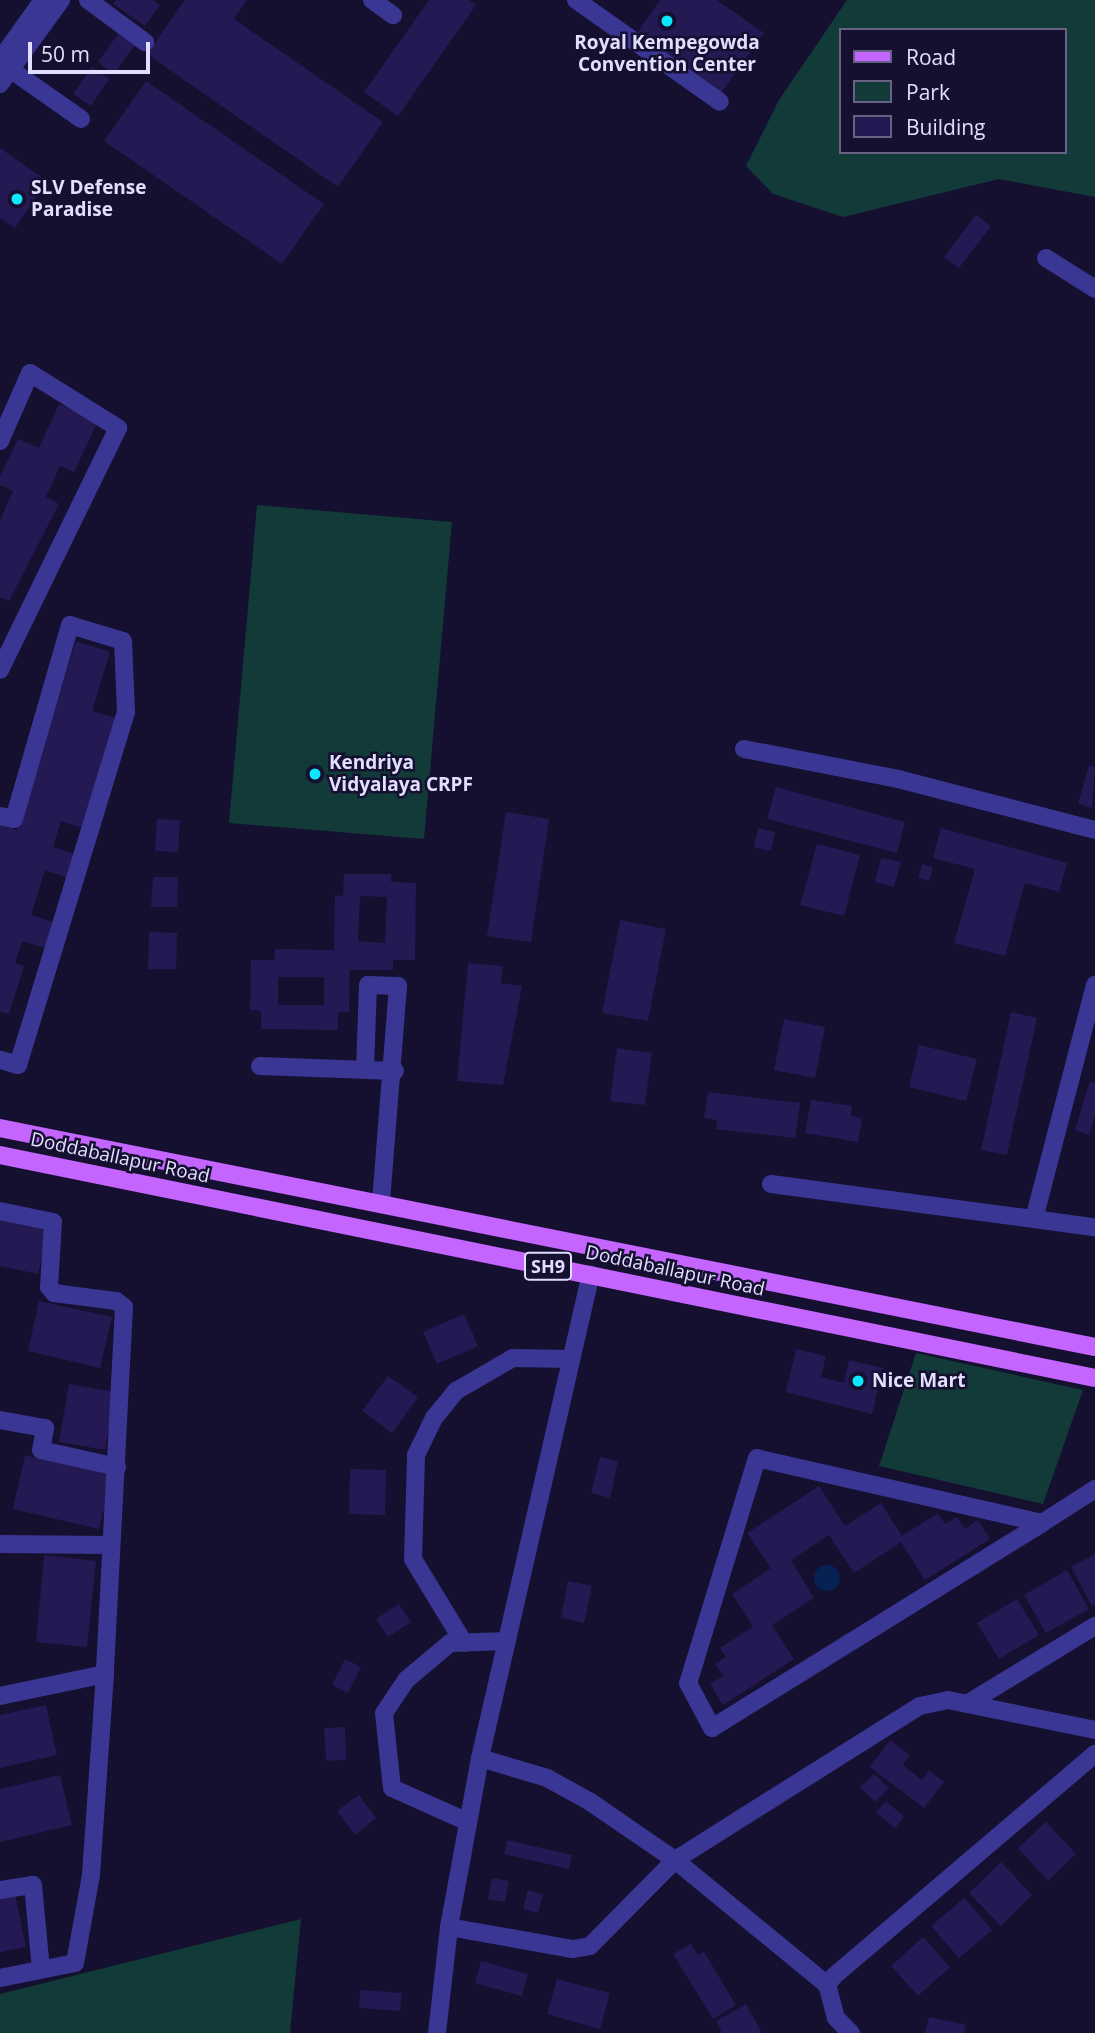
<!DOCTYPE html>
<style>
body{margin:0}
#map{position:relative;width:1095px;height:2033px;overflow:hidden;background:#150f30;font-family:"Open Sans",sans-serif}
div>[style]{position:absolute}
[style*='--x']{left:calc(var(--x)*1px);top:calc(var(--y)*1px);width:calc(var(--w)*1px);rotate:calc(var(--a)*1deg)}
.green>*{inset:0;background:#123a39}
.water>*{inset:0;background:#052253}
.round{border-radius:50%}
.building>*{inset:0;background:#251953}
.minor>*{height:18px;margin:-9px;padding:0 9px;transform-origin:9px;border-radius:9px;background:#3a3693}
.major>*{height:18px;margin:-9px;padding:0 9px;transform-origin:9px;border-radius:9px;background:#c565ff}
.dots>*{width:19px;height:19px;translate:-50% -50%;box-sizing:border-box;border:4px solid #150f30;border-radius:50%}
span{translate:-50% -50%;white-space:nowrap;text-align:center;line-height:1.15;-webkit-text-stroke:5px #150f30;paint-order:stroke}
.shield-label span{padding:2px 5px;background:#150f30;border:2px solid;border-radius:5px;-webkit-text-stroke-width:0}
.shield-label{font-size:18px;color:#e2deff;font-weight:700}
.poi-label{font-size:19px;color:#e2deff;font-weight:700}
.left{translate:0 -50%;text-align:left}
.street-label{font-size:19px;color:#e2deff}
.legend{position:absolute;left:839px;top:28px;width:228px;height:126px;box-sizing:border-box;background:#150f30;border:2px solid #676283;margin:0;padding:9px 12px;list-style:none;font-size:21px;color:#e2deff}
.legend li{display:flex;align-items:center;gap:14px;height:35px}
.legend b{width:35px;border:2px solid #676283}
.scale{position:absolute;left:28px;top:42px;width:122px;height:32px;box-sizing:border-box;border:4px solid #e2deff;border-top:0;padding-left:9px;font-size:21px;line-height:24px;white-space:nowrap;color:#e2deff;-webkit-text-stroke:5px #150f30;paint-order:stroke}
</style>
<div id="map">
<div class="green">
<i style="clip-path:polygon(evenodd,847px 0,1095px 0,1095px 197px,999px 179px,843px 217px,773px 194px,746px 166px,779px 100px,847px 0,841px 30px,1065px 30px,1065px 152px,841px 152px,841px 30px)"></i>
<i style="clip-path:polygon(257px 505px,452px 522px,424px 839px,229px 823px)"></i>
<i style="clip-path:polygon(916px 1353px,1083px 1390px,1043px 1504px,879px 1466px)"></i>
<i style="clip-path:polygon(301px 1919px,290px 2033px,0 2033px,0 1994px)"></i>
</div>
<div class="water">
<i class="round" style="left:814px;top:1565px;width:26px;height:26px"></i>
</div>
<div class="building">
<i style="clip-path:polygon(116px 0,153px 0,160px 5px,145px 26px,113px 4px)"></i>
<i style="clip-path:polygon(185px 0,247px 0,234px 19px,383px 122px,338px 187px,147px 54px)"></i>
<i style="clip-path:polygon(429px 0,469px 0,476px 5px,398px 116px,364px 92px)"></i>
<i style="clip-path:polygon(660px 0,717px 0,764px 33px,721px 93px,637px 33px)"></i>
<i style="clip-path:polygon(118px 34px,135px 45px,114px 74px,98px 62px)"></i>
<i style="clip-path:polygon(92px 67px,109px 79px,91px 106px,73px 94px)"></i>
<i style="clip-path:polygon(146px 81px,324px 204px,282px 264px,104px 141px)"></i>
<i style="clip-path:polygon(0 148px,47px 181px,15px 228px,0 218px)"></i>
<i style="clip-path:polygon(976px 215px,991px 226px,959px 268px,944px 257px)"></i>
<i style="clip-path:polygon(59px 404px,98px 421px,74px 472px,60px 466px,46px 497px,59px 504px,9px 601px,0 597px,0 520px,13px 491px,0 485px,0 476px,18px 439px,39px 448px)"></i>
<i style="clip-path:polygon(76px 641px,110px 652px,92px 711px,117px 718px,83px 828px,61px 821px,53px 847px,76px 854px,68px 878px,45px 870px,31px 915px,53px 922px,45px 948px,22px 941px,15px 963px,24px 966px,9px 1014px,0 1012px,0 824px,17px 830px)"></i>
<i style="clip-path:polygon(1089px 765px,1095px 767px,1092px 808px,1078px 804px)"></i>
<i style="clip-path:polygon(776px 787px,905px 822px,897px 853px,767px 819px)"></i>
<i style="clip-path:polygon(506px 812px,549px 819px,531px 942px,487px 936px)"></i>
<i style="clip-path:polygon(157px 819px,180px 820px,178px 852px,155px 851px)"></i>
<i style="clip-path:polygon(758px 828px,775px 832px,771px 851px,754px 847px)"></i>
<i style="clip-path:polygon(941px 828px,1067px 863px,1059px 892px,1025px 883px,1005px 956px,954px 943px,975px 869px,933px 858px)"></i>
<i style="clip-path:polygon(817px 844px,860px 855px,844px 916px,800px 905px)"></i>
<i style="clip-path:polygon(881px 858px,901px 862px,894px 887px,875px 882px)"></i>
<i style="clip-path:polygon(922px 864px,933px 867px,929px 881px,918px 878px)"></i>
<i style="clip-path:polygon(evenodd,344px 874px,391px 874px,391px 882px,416px 883px,415px 960px,393px 960px,393px 970px,350px 970px,349px 1012px,338px 1012px,338px 1030px,261px 1029px,261px 1011px,250px 1010px,251px 960px,274px 960px,275px 949px,334px 950px,335px 895px,343px 896px,344px 874px,360px 896px,387px 897px,385px 943px,358px 941px,360px 896px,344px 874px,278px 977px,324px 977px,324px 1005px,278px 1005px,278px 977px)"></i>
<i style="clip-path:polygon(153px 877px,178px 877px,177px 907px,151px 907px)"></i>
<i style="clip-path:polygon(620px 920px,666px 929px,648px 1021px,602px 1013px)"></i>
<i style="clip-path:polygon(149px 932px,177px 933px,176px 969px,148px 969px)"></i>
<i style="clip-path:polygon(468px 963px,503px 966px,501px 983px,522px 986px,503px 1085px,457px 1081px)"></i>
<i style="clip-path:polygon(1011px 1012px,1037px 1018px,1007px 1155px,981px 1150px)"></i>
<i style="clip-path:polygon(784px 1019px,825px 1027px,815px 1078px,774px 1070px)"></i>
<i style="clip-path:polygon(919px 1045px,977px 1059px,966px 1101px,909px 1087px)"></i>
<i style="clip-path:polygon(617px 1048px,652px 1053px,645px 1105px,610px 1101px)"></i>
<i style="clip-path:polygon(1090px 1081px,1095px 1083px,1095px 1115px,1089px 1135px,1075px 1130px)"></i>
<i style="clip-path:polygon(708px 1092px,800px 1103px,795px 1138px,716px 1129px,717px 1120px,704px 1118px)"></i>
<i style="clip-path:polygon(811px 1100px,852px 1106px,851px 1116px,862px 1118px,858px 1142px,805px 1133px)"></i>
<i style="clip-path:polygon(0 1218px,48px 1228px,38px 1274px,0 1266px)"></i>
<i style="clip-path:polygon(39px 1301px,112px 1317px,100px 1368px,28px 1351px)"></i>
<i style="clip-path:polygon(464px 1314px,478px 1346px,437px 1364px,423px 1332px)"></i>
<i style="clip-path:polygon(796px 1349px,826px 1356px,821px 1377px,844px 1383px,849px 1360px,883px 1368px,872px 1414px,786px 1392px)"></i>
<i style="clip-path:polygon(388px 1376px,418px 1397px,392px 1433px,362px 1411px)"></i>
<i style="clip-path:polygon(69px 1384px,115px 1392px,105px 1450px,59px 1442px)"></i>
<i style="clip-path:polygon(25px 1455px,112px 1475px,99px 1529px,13px 1509px)"></i>
<i style="clip-path:polygon(600px 1457px,618px 1461px,610px 1498px,591px 1493px)"></i>
<i style="clip-path:polygon(350px 1469px,386px 1470px,385px 1515px,349px 1514px)"></i>
<i style="clip-path:polygon(819px 1486px,845px 1526px,881px 1503px,902px 1536px,938px 1513px,945px 1524px,957px 1517px,965px 1529px,978px 1520px,990px 1539px,925px 1580px,901px 1542px,854px 1573px,829px 1535px,791px 1560px,814px 1598px,772px 1625px,794px 1659px,723px 1705px,710px 1684px,723px 1676px,715px 1664px,726px 1657px,720px 1648px,753px 1627px,732px 1594px,771px 1568px,747px 1533px)"></i>
<i style="clip-path:polygon(1095px 1554px,1095px 1604px,1092px 1606px,1071px 1567px)"></i>
<i style="clip-path:polygon(44px 1555px,96px 1561px,87px 1647px,36px 1642px)"></i>
<i style="clip-path:polygon(1067px 1570px,1089px 1609px,1046px 1633px,1024px 1595px)"></i>
<i style="clip-path:polygon(568px 1581px,592px 1586px,584px 1623px,561px 1618px)"></i>
<i style="clip-path:polygon(1017px 1599px,1039px 1635px,999px 1659px,977px 1623px)"></i>
<i style="clip-path:polygon(399px 1604px,411px 1622px,388px 1637px,376px 1619px)"></i>
<i style="clip-path:polygon(345px 1659px,361px 1667px,348px 1693px,332px 1685px)"></i>
<i style="clip-path:polygon(46px 1705px,57px 1755px,0 1768px,0 1715px)"></i>
<i style="clip-path:polygon(345px 1727px,346px 1760px,326px 1761px,324px 1728px)"></i>
<i style="clip-path:polygon(890px 1740px,910px 1755px,903px 1765px,922px 1780px,929px 1770px,944px 1782px,924px 1808px,870px 1767px)"></i>
<i style="clip-path:polygon(874px 1774px,889px 1788px,875px 1802px,860px 1787px)"></i>
<i style="clip-path:polygon(60px 1775px,72px 1825px,0 1842px,0 1789px)"></i>
<i style="clip-path:polygon(359px 1795px,376px 1818px,355px 1835px,337px 1811px)"></i>
<i style="clip-path:polygon(886px 1801px,904px 1817px,895px 1828px,876px 1812px)"></i>
<i style="clip-path:polygon(1046px 1822px,1076px 1854px,1048px 1881px,1018px 1848px)"></i>
<i style="clip-path:polygon(507px 1840px,572px 1855px,569px 1869px,504px 1854px)"></i>
<i style="clip-path:polygon(1001px 1862px,1032px 1895px,1001px 1926px,969px 1893px)"></i>
<i style="clip-path:polygon(492px 1878px,509px 1881px,505px 1902px,488px 1899px)"></i>
<i style="clip-path:polygon(528px 1890px,543px 1895px,538px 1913px,523px 1909px)"></i>
<i style="clip-path:polygon(15px 1894px,26px 1947px,0 1952px,0 1897px)"></i>
<i style="clip-path:polygon(964px 1898px,992px 1930px,959px 1958px,931px 1926px)"></i>
<i style="clip-path:polygon(923px 1937px,950px 1967px,918px 1996px,891px 1966px)"></i>
<i style="clip-path:polygon(691px 1944px,698px 1955px,704px 1952px,736px 2005px,713px 2019px,673px 1954px)"></i>
<i style="clip-path:polygon(481px 1961px,528px 1974px,522px 1996px,475px 1983px)"></i>
<i style="clip-path:polygon(557px 1979px,610px 1993px,600px 2029px,547px 2014px)"></i>
<i style="clip-path:polygon(360px 1990px,402px 1993px,400px 2011px,359px 2008px)"></i>
<i style="clip-path:polygon(746px 2004px,762px 2033px,722px 2033px,716px 2021px)"></i>
<i style="clip-path:polygon(929px 2017px,966px 2025px,964px 2033px,925px 2033px)"></i>
</div>
<div class="minor">
<i style="--x:88;--y:0;--w:71;--a:36.4"></i>
<i style="--x:372;--y:0;--w:26;--a:36"></i>
<i style="--x:576;--y:0;--w:176;--a:35.3"></i>
<i style="--x:0;--y:60;--w:74;--a:-54.4"></i>
<i style="--x:0;--y:62;--w:99;--a:35.1"></i>
<i style="--x:0;--y:84;--w:104;--a:-54"></i>
<i style="--x:1046;--y:258;--w:58;--a:32.3"></i>
<i style="--x:0;--y:441;--w:74;--a:-66.2"></i>
<i style="--x:30;--y:373;--w:104;--a:32"></i>
<i style="--x:118;--y:428;--w:269;--a:116"></i>
<i style="--x:744;--y:749;--w:157;--a:11"></i>
<i style="--x:898;--y:779;--w:203;--a:14.5"></i>
<i style="--x:0;--y:816;--w:14;--a:12"></i>
<i style="--x:14;--y:819;--w:202;--a:-73.9"></i>
<i style="--x:70;--y:625;--w:55;--a:16.8"></i>
<i style="--x:123;--y:641;--w:71;--a:87.6"></i>
<i style="--x:126;--y:712;--w:369;--a:107"></i>
<i style="--x:18;--y:1065;--w:19;--a:-164"></i>
<i style="--x:260;--y:1066;--w:135;--a:2.1"></i>
<i style="--x:365;--y:1070;--w:85;--a:-88"></i>
<i style="--x:368;--y:985;--w:30;--a:2"></i>
<i style="--x:398;--y:986;--w:218;--a:94.5"></i>
<i style="--x:771;--y:1184;--w:327;--a:7.6"></i>
<i style="--x:0;--y:1211;--w:54;--a:11.7"></i>
<i style="--x:53;--y:1222;--w:65;--a:93.5"></i>
<i style="--x:49;--y:1287;--w:8;--a:50"></i>
<i style="--x:54;--y:1293;--w:63;--a:7.4"></i>
<i style="--x:116;--y:1301;--w:10;--a:37"></i>
<i style="--x:124;--y:1307;--w:367;--a:93"></i>
<i style="--x:1034;--y:1219;--w:242;--a:-75.4"></i>
<i style="--x:0;--y:1420;--w:46;--a:10.1"></i>
<i style="--x:45;--y:1428;--w:22;--a:100"></i>
<i style="--x:41;--y:1450;--w:78;--a:12.6"></i>
<i style="--x:1042;--y:1523;--w:292;--a:-167.2"></i>
<i style="--x:757;--y:1458;--w:235;--a:107"></i>
<i style="--x:688;--y:1683;--w:51;--a:61.9"></i>
<i style="--x:712;--y:1728;--w:388;--a:-31.8"></i>
<i style="--x:1042;--y:1523;--w:63;--a:-32.7"></i>
<i style="--x:0;--y:1544;--w:111;--a:0.5"></i>
<i style="--x:464;--y:1643;--w:98;--a:-121.3"></i>
<i style="--x:413;--y:1559;--w:104;--a:-88.3"></i>
<i style="--x:416;--y:1455;--w:41;--a:-64.1"></i>
<i style="--x:434;--y:1418;--w:35;--a:-51"></i>
<i style="--x:456;--y:1391;--w:66;--a:-30.1"></i>
<i style="--x:513;--y:1358;--w:58;--a:1"></i>
<i style="--x:0;--y:1696;--w:107;--a:-11.8"></i>
<i style="--x:105;--y:1674;--w:201;--a:94"></i>
<i style="--x:91;--y:1875;--w:89;--a:100.3"></i>
<i style="--x:75;--y:1963;--w:76;--a:168.7"></i>
<i style="--x:967;--y:1704;--w:150;--a:-31.4"></i>
<i style="--x:480;--y:1758;--w:70;--a:16.6"></i>
<i style="--x:547;--y:1778;--w:48;--a:28.7"></i>
<i style="--x:589;--y:1801;--w:104;--a:34.5"></i>
<i style="--x:675;--y:1860;--w:197;--a:39.4"></i>
<i style="--x:468;--y:1822;--w:83;--a:-155.9"></i>
<i style="--x:392;--y:1788;--w:75;--a:-96.1"></i>
<i style="--x:384;--y:1713;--w:40;--a:-56"></i>
<i style="--x:406;--y:1680;--w:57;--a:-40.1"></i>
<i style="--x:450;--y:1643;--w:57;--a:-2"></i>
<i style="--x:0;--y:1890;--w:33;--a:-9"></i>
<i style="--x:33;--y:1885;--w:85;--a:84.6"></i>
<i style="--x:449;--y:1927;--w:126;--a:10.1"></i>
<i style="--x:573;--y:1949;--w:17;--a:-10"></i>
<i style="--x:590;--y:1946;--w:121;--a:-45.3"></i>
<i style="--x:675;--y:1860;--w:289;--a:-32.2"></i>
<i style="--x:920;--y:1706;--w:29;--a:-12"></i>
<i style="--x:948;--y:1700;--w:150;--a:11.5"></i>
<i style="--x:437;--y:2033;--w:107;--a:-83.5"></i>
<i style="--x:449;--y:1927;--w:172;--a:-79.6"></i>
<i style="--x:480;--y:1758;--w:496;--a:-77.1"></i>
<i style="--x:851;--y:2033;--w:21;--a:-135"></i>
<i style="--x:836;--y:2018;--w:34;--a:-105"></i>
<i style="--x:827;--y:1985;--w:11;--a:-52"></i>
<i style="--x:834;--y:1976;--w:343;--a:-40.4"></i>
</div>
<div class="major">
<i style="--x:0;--y:1128;--w:1117;--a:11.31"></i>
<i style="--x:0;--y:1155;--w:1117;--a:11.51"></i>
</div>
<div class="dots">
<i style="left:667px;top:21px;background:#0ae7ff"></i>
<i style="left:17px;top:199px;background:#0ae7ff"></i>
<i style="left:315px;top:774px;background:#0ae7ff"></i>
<i style="left:858px;top:1381px;background:#0ae7ff"></i>
</div>
<div class="shield-label">
<span style="left:548px;top:1266px">SH9</span>
</div>
<div class="poi-label">
<span style="left:667px;top:54px">Royal Kempegowda<br>Convention Center</span>
<span class="left" style="left:31px;top:199px">SLV Defense<br>Paradise</span>
<span class="left" style="left:329px;top:774px">Kendriya<br>Vidyalaya CRPF</span>
<span class="left" style="left:872px;top:1381px">Nice Mart</span>
</div>
<div class="street-label">
<span style="left:120px;top:1158px;rotate:12deg">Doddaballapur Road</span>
<span style="left:675px;top:1271px;rotate:12deg">Doddaballapur Road</span>
</div>
<ul class="legend">
<li><b style="height:9px;background:#c565ff"></b>Road</li>
<li><b style="height:19px;background:#123a39"></b>Park</li>
<li><b style="height:19px;background:#251953"></b>Building</li>
</ul>
<div class="scale">50 m</div>
</div>
